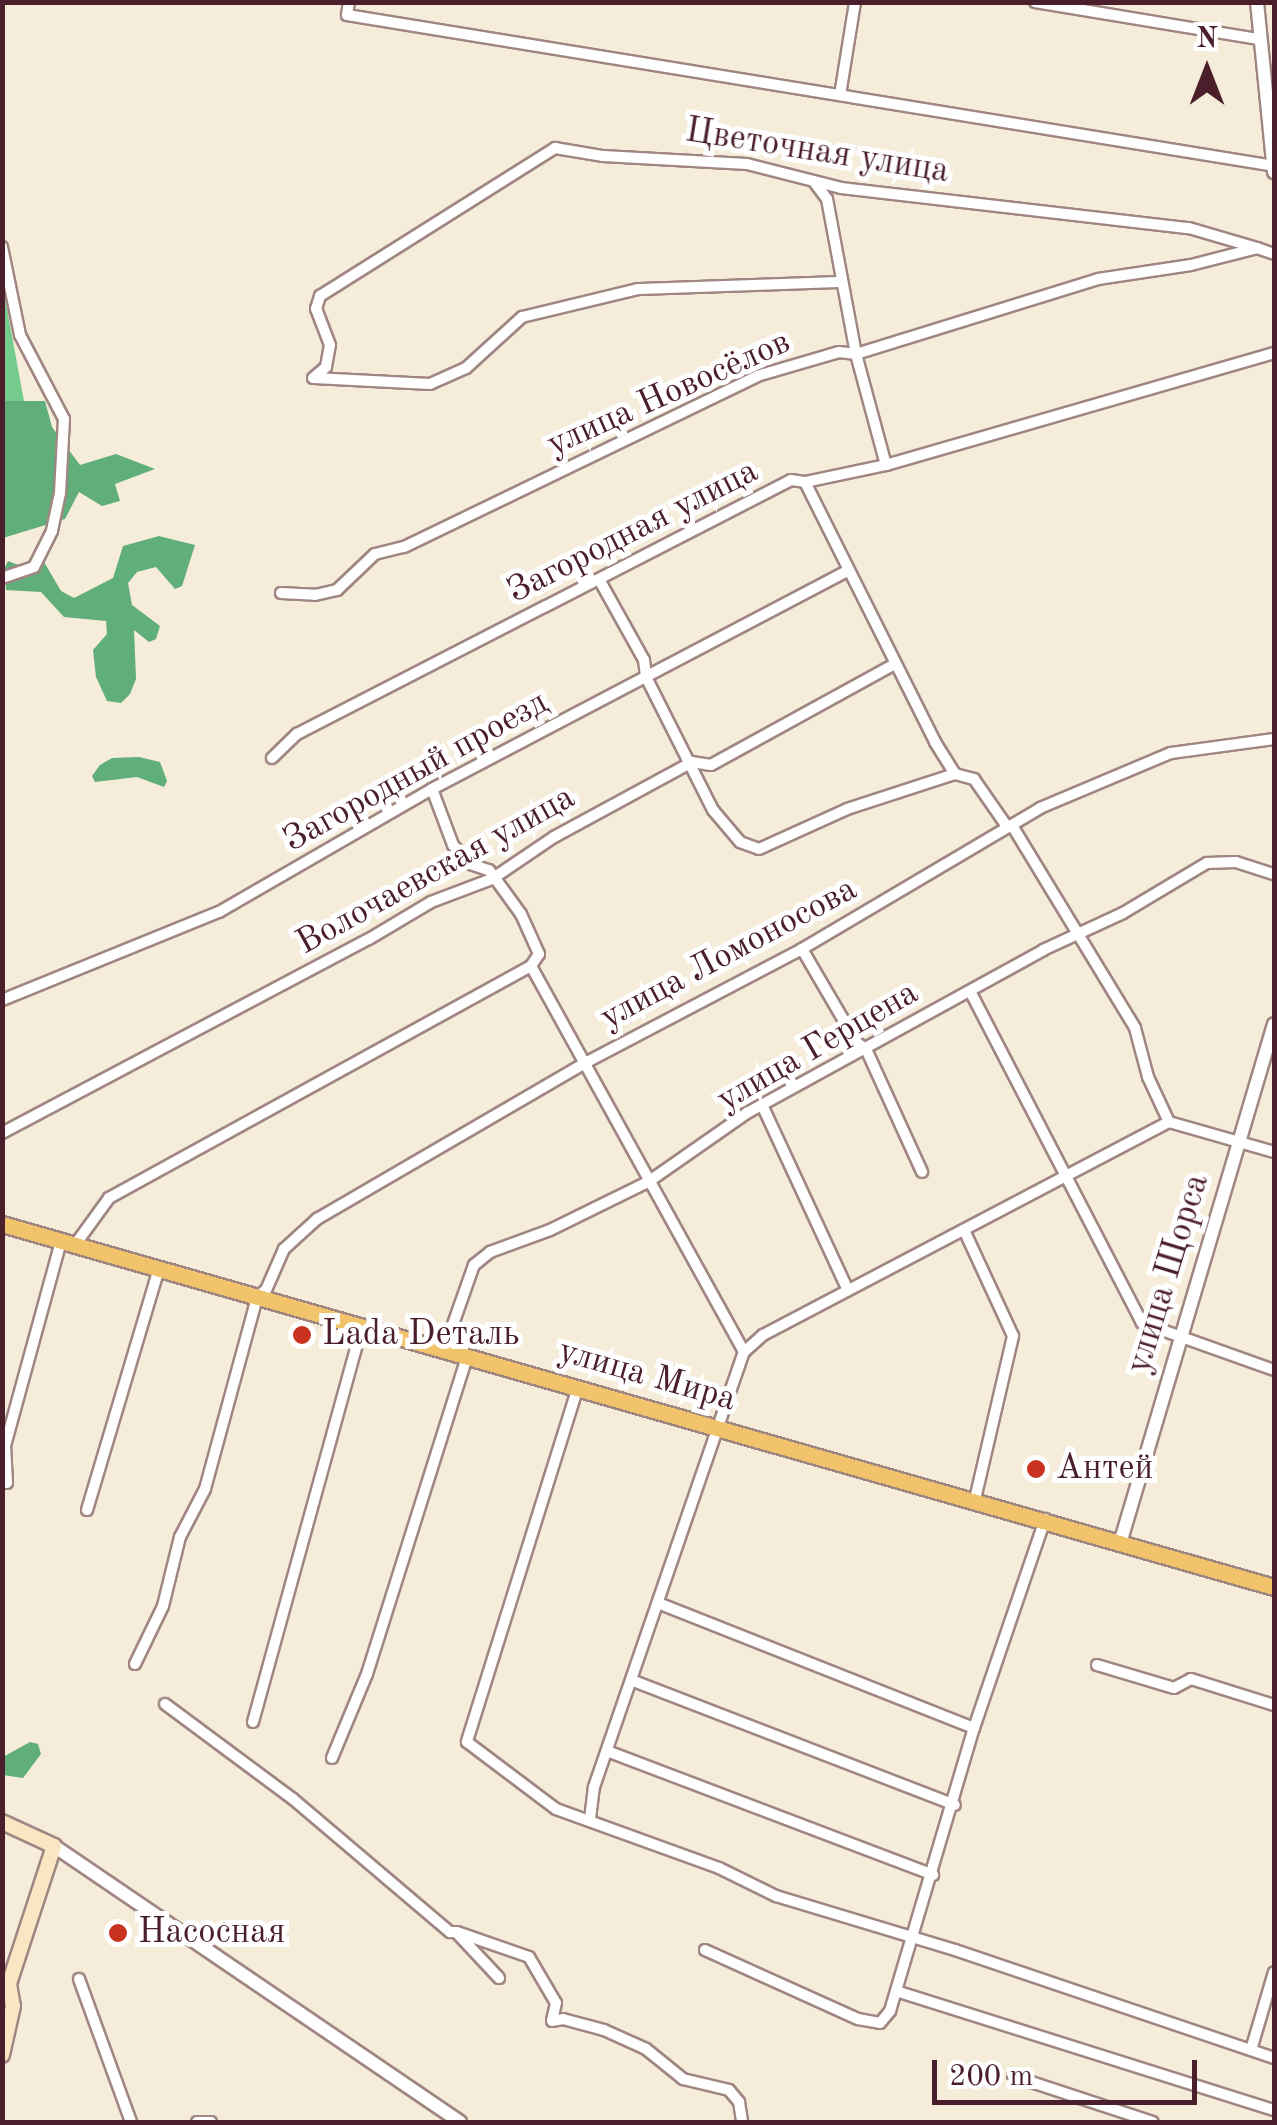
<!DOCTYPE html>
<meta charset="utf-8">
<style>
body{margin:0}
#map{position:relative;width:1277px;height:2125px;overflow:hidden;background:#f5ecd9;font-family:"Old Standard TT",serif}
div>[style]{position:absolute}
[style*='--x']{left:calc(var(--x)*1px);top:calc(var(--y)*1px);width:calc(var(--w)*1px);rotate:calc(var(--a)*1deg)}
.green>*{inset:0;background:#75ca8e}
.forest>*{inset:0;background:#60ae79}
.roads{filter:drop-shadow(2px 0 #a08682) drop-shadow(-2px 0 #a08682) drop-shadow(0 2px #a08682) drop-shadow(0 -2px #a08682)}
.minor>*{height:10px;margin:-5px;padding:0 5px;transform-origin:5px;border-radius:5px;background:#fff}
.tertiary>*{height:12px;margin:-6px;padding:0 6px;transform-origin:6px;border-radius:6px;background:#fff}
.secondary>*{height:14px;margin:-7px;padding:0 7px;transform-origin:7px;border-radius:7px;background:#f9e7c3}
.primary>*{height:15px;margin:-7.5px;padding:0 7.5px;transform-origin:7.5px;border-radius:7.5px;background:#f1c36a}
.dots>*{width:28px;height:28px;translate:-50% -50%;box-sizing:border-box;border:5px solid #fff;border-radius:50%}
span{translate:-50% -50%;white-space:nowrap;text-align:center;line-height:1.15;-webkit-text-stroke:10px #fff;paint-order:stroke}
.street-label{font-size:35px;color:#4a1f2b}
.poi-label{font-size:35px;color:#4a1f2b}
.left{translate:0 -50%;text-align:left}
.frame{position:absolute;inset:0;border:5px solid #4a1f2b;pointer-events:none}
.north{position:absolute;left:1157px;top:20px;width:100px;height:100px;-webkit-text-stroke:8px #fff;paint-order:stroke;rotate:0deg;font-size:28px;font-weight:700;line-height:40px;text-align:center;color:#4a1f2b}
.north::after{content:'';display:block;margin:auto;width:35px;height:45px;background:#4a1f2b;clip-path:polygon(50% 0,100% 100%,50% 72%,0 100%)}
.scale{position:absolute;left:932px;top:2060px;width:265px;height:45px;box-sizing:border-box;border:5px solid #4a1f2b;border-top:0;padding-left:12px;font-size:30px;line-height:35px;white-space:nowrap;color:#4a1f2b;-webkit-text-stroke:8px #fff;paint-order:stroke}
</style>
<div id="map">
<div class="green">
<i style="clip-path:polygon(2px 282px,41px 493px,2px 504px)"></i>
</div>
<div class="forest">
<i style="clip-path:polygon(3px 401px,45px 401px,52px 427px,80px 465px,116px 454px,155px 469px,115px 484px,120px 501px,102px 506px,79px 492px,65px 519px,3px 538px)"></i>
<i style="clip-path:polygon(159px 536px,195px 545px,182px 586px,175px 589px,156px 567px,137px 572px,128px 583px,132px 605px,160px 626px,156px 639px,149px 642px,134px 630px,136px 679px,130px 694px,121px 703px,107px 701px,96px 677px,93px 650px,107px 634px,106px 621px,64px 617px,41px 592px,6px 590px,5px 567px,8px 561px,21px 566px,40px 555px,61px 591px,74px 598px,113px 578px,123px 546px)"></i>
<i style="clip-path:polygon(139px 757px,160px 762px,167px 781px,164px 787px,137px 777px,95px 782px,92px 776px,100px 765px,112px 758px)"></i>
<i style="clip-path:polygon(30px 1742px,38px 1744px,41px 1754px,23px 1778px,3px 1775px,3px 1757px)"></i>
</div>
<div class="roads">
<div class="minor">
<i style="--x:349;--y:2;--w:13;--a:99"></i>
<i style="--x:347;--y:15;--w:939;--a:9.25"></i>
<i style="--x:1035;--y:2;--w:227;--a:9.4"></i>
<i style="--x:840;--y:95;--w:94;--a:-80.8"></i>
<i style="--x:815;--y:183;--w:20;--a:53"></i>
<i style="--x:827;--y:199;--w:158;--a:79.4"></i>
<i style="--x:856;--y:354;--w:115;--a:74.9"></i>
<i style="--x:2;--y:247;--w:90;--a:78.4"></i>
<i style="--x:20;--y:335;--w:95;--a:62.4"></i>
<i style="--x:64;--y:419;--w:74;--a:93.1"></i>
<i style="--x:60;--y:493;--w:39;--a:102"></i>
<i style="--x:52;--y:531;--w:40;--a:116.6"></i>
<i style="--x:34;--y:567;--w:34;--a:161"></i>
<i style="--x:313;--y:378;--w:17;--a:-40"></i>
<i style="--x:326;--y:367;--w:22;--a:-80"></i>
<i style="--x:330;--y:345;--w:39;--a:-111"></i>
<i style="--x:316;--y:309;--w:14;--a:-73"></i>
<i style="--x:320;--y:296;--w:278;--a:-32.2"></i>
<i style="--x:555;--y:148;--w:49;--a:9.5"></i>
<i style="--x:603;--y:156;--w:144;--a:3.2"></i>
<i style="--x:747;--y:164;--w:97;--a:14.3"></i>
<i style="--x:841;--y:188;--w:350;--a:6.6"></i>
<i style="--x:1189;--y:228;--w:71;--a:16.4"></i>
<i style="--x:314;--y:378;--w:116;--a:3"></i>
<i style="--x:430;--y:384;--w:39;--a:-24"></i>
<i style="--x:466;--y:368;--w:76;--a:-42.3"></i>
<i style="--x:522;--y:317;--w:119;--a:-13.6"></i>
<i style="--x:638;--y:289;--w:203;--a:-2"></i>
<i style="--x:805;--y:482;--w:291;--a:63.4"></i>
<i style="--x:935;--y:742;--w:38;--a:58"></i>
<i style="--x:955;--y:774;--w:20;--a:15"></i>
<i style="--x:974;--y:779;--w:56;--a:55.2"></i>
<i style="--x:1006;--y:825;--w:7;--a:16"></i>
<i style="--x:1013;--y:827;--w:235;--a:58.7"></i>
<i style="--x:1135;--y:1028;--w:51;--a:75.1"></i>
<i style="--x:1148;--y:1077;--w:50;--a:65"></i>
<i style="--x:600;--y:581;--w:90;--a:60.9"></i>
<i style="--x:644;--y:660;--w:17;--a:83"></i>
<i style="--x:646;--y:677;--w:149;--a:63.3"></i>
<i style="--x:713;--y:810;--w:42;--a:49.8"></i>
<i style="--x:740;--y:842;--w:20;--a:20"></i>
<i style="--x:759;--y:849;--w:97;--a:-24.4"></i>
<i style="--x:847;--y:809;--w:114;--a:-18"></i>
<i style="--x:281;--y:593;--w:34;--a:3"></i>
<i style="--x:315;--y:595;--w:23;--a:-13"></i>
<i style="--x:337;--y:590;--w:52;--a:-43.5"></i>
<i style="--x:375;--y:554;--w:30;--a:-14"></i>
<i style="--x:404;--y:547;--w:392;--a:-25.8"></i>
<i style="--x:757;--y:376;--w:85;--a:-16.3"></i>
<i style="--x:839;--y:352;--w:17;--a:7"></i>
<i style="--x:856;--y:354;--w:253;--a:-17.2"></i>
<i style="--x:1098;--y:279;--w:94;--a:-8.6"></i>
<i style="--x:1191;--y:265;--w:68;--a:-14.4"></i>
<i style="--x:1257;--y:248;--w:18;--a:19"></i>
<i style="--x:272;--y:758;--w:35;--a:-44"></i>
<i style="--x:297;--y:734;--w:555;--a:-27.21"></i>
<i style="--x:791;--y:480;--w:14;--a:8"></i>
<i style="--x:805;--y:482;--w:83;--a:-11.9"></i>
<i style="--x:886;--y:465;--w:404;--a:-16.1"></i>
<i style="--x:432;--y:789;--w:60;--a:69.4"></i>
<i style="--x:453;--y:845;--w:25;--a:48"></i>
<i style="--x:470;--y:864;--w:20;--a:18"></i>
<i style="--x:489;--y:870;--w:54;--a:54"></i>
<i style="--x:521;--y:914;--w:44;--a:65.8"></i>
<i style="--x:539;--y:954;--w:14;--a:124"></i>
<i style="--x:531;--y:966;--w:441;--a:61.1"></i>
<i style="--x:802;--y:949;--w:109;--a:59.7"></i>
<i style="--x:857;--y:1043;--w:11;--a:34"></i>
<i style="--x:866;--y:1049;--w:135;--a:65.5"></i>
<i style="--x:971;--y:993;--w:372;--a:62.6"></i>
<i style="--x:1142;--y:1323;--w:140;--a:19.6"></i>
<i style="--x:2;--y:1000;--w:234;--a:-22.1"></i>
<i style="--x:219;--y:912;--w:246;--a:-30"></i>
<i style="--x:432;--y:789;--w:470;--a:-27.7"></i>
<i style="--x:762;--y:1105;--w:204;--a:65.1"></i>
<i style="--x:2;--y:1133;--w:415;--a:-27.9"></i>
<i style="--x:369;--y:939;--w:72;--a:-30.8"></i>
<i style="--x:431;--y:902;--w:65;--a:-20.7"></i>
<i style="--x:492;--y:879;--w:75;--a:-34.1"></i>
<i style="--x:554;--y:837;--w:157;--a:-28.5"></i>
<i style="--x:692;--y:762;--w:19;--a:9"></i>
<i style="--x:711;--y:765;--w:210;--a:-28.8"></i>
<i style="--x:964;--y:1230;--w:117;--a:65.2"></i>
<i style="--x:1013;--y:1336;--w:167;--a:103.1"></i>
<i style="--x:75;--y:1245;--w:58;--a:-54.1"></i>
<i style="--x:109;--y:1198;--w:482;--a:-28.8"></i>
<i style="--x:444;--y:1350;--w:90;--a:-70.6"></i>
<i style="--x:474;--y:1265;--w:21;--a:-39"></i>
<i style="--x:490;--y:1252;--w:64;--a:-20.1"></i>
<i style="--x:550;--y:1230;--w:109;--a:-26.1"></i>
<i style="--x:648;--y:1182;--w:121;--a:-34.9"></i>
<i style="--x:747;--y:1113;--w:338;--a:-28.8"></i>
<i style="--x:1043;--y:950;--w:88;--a:-24.8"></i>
<i style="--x:1123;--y:913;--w:98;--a:-30.8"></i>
<i style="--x:1207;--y:863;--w:29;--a:-2"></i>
<i style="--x:1236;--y:862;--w:40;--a:18"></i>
<i style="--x:578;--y:1387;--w:372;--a:107.4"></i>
<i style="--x:467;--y:1742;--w:111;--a:37"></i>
<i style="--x:556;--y:1809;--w:173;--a:19.9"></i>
<i style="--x:719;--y:1868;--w:64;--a:26.2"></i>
<i style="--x:776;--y:1896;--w:187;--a:16.8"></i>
<i style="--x:955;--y:1950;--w:337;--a:18.7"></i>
<i style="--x:7;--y:1483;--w:37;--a:-93"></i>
<i style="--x:5;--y:1446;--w:213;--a:-74.7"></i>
<i style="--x:87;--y:1510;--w:252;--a:-73.4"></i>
<i style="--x:658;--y:1603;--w:340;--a:21.6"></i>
<i style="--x:135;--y:1664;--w:64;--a:-64.2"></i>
<i style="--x:163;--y:1606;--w:71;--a:-76.2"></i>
<i style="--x:180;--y:1537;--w:54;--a:-62.5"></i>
<i style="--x:205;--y:1489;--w:199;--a:-74.8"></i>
<i style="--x:257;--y:1297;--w:11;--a:-38"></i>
<i style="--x:266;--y:1290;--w:45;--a:-66.3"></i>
<i style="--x:284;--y:1249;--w:45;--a:-42.3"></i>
<i style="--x:317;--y:1219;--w:308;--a:-30.2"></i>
<i style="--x:583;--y:1064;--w:247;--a:-27.7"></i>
<i style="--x:802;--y:949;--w:277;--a:-30.6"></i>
<i style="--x:1040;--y:808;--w:142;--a:-22.8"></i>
<i style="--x:1171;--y:753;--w:104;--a:-7.7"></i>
<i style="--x:1097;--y:1665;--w:80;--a:16.6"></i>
<i style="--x:1174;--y:1688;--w:19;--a:-28"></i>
<i style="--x:1191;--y:1679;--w:87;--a:17.4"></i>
<i style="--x:631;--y:1680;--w:347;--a:21.1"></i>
<i style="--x:165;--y:1704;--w:159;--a:36.6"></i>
<i style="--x:293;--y:1799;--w:206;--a:40.3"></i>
<i style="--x:450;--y:1932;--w:6;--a:0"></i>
<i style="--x:456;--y:1932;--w:63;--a:46.9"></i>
<i style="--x:253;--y:1722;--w:411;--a:-74.6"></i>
<i style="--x:607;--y:1751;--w:349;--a:20.8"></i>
<i style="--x:332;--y:1758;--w:91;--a:-67.4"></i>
<i style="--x:367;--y:1674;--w:333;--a:-72.5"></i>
<i style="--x:590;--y:1819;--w:32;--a:-83"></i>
<i style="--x:594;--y:1787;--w:460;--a:-71"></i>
<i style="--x:744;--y:1352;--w:25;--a:-42"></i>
<i style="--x:763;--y:1335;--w:458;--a:-27.7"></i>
<i style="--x:1169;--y:1122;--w:109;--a:15.9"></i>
<i style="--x:457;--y:1932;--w:76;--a:19.1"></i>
<i style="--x:529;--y:1957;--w:53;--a:59.6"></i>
<i style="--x:556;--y:2003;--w:18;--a:103"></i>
<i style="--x:552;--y:2021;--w:11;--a:-10"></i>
<i style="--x:563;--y:2019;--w:42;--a:15"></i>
<i style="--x:604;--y:2030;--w:46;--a:24.3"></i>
<i style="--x:646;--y:2049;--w:48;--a:39"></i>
<i style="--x:683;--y:2079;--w:47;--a:13.4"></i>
<i style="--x:729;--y:2090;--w:16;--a:50"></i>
<i style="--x:739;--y:2102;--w:20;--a:81"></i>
<i style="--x:705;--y:1950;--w:168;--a:24.3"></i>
<i style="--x:858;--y:2019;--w:22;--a:10"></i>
<i style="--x:880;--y:2023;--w:16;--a:-50"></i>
<i style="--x:890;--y:2011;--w:295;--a:-73.5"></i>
<i style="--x:974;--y:1728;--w:221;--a:-71.2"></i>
<i style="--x:79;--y:1979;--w:152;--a:70"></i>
<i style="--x:896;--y:1991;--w:396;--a:17.5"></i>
<i style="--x:1251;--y:2050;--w:81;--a:-73.6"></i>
<i style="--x:1013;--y:2076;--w:147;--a:18.2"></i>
<i style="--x:197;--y:2122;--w:14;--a:0"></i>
</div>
<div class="tertiary">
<i style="--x:1257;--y:2;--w:171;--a:84.3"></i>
<i style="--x:1121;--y:1540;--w:538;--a:-73.48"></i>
<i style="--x:54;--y:1846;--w:491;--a:34.2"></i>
</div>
<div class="secondary">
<i style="--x:2;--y:1822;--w:57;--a:24.8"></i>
<i style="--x:54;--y:1846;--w:145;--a:108.1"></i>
<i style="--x:9;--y:1984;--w:22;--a:80"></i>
<i style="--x:13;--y:2006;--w:50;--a:102.7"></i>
</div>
<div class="primary">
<i style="--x:2;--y:1224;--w:1323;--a:15.93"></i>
</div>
</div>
<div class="dots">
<i style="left:302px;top:1335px;background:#c8321e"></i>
<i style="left:1036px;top:1469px;background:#c8321e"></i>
<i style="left:118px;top:1933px;background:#c8321e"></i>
</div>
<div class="street-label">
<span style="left:817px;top:152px;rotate:9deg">Цветочная улица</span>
<span style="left:669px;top:394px;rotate:-24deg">улица Новосёлов</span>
<span style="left:633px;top:532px;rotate:-27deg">Загородная улица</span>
<span style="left:416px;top:772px;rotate:-29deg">Загородный проезд</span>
<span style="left:436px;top:871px;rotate:-29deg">Волочаевская улица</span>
<span style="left:729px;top:954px;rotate:-28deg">улица Ломоносова</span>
<span style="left:818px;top:1047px;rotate:-30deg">улица Герцена</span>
<span style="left:1169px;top:1274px;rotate:-73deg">улица Щорса</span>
<span style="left:647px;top:1376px;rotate:16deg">улица Мира</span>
</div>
<div class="poi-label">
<span class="left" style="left:322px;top:1335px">Lada Dеталь</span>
<span class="left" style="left:1056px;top:1469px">Антей</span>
<span class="left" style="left:138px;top:1933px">Насосная</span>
</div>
<div class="frame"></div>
<div class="north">N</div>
<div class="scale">200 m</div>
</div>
